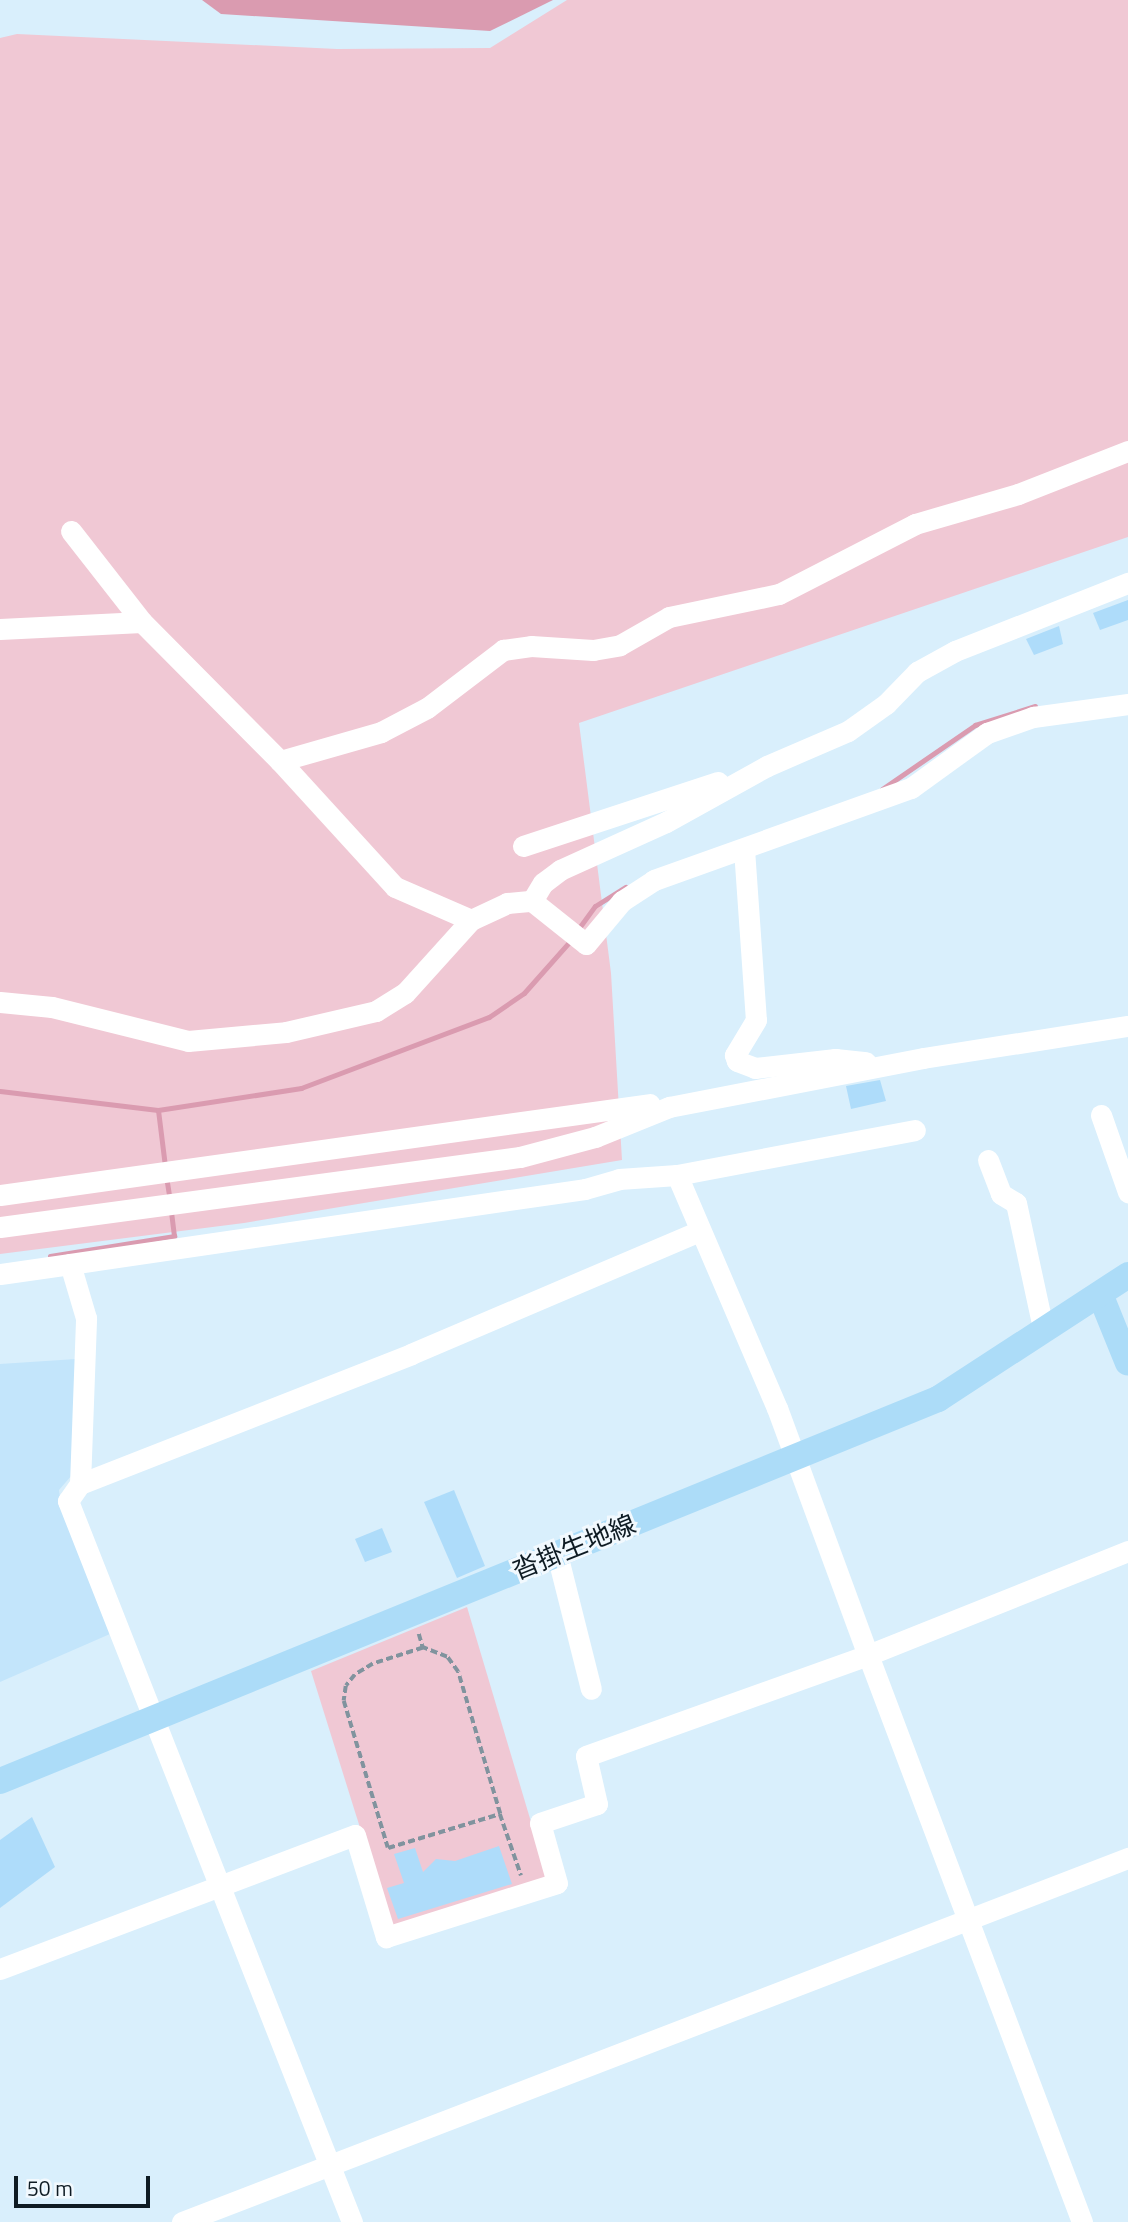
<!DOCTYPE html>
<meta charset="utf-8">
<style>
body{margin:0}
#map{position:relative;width:1128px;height:2222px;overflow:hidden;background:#d9effc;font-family:"Titillium Web","Noto Sans JP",sans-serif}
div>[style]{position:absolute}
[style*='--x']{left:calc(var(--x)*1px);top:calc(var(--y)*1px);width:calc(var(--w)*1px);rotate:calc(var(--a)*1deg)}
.built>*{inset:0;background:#c3e5fb}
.green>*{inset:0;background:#f0c8d4}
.water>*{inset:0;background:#da9bb0}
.stream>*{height:5px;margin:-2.5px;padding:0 2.5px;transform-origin:2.5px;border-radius:2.5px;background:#da9bb0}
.building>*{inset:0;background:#aedcfa}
.path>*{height:3.5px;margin-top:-1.75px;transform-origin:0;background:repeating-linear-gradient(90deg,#81939e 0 7px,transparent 0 10.5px)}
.minor>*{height:21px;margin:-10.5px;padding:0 10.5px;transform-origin:10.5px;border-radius:10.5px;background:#fff}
.major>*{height:26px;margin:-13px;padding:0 13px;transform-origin:13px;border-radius:13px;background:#acdcf8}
span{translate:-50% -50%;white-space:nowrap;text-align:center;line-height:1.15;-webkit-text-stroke:6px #f2f9fe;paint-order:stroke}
.street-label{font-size:26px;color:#0e1b23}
.scale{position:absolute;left:14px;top:2176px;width:136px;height:32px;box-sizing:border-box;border:4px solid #0e1b23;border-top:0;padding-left:9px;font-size:21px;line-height:24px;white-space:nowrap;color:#0e1b23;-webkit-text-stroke:5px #f2f9fe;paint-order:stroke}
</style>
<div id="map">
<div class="built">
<i style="clip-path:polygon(76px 1359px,72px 1475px,59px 1490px,61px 1507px,110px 1634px,0 1682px,0 1364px)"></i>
</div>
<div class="green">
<i style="clip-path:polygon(567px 0,1128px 0,1128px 537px,579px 723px,611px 973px,622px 1160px,244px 1223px,0 1254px,0 38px,17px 34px,337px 49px,490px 48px)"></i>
<i style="clip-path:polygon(467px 1607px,548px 1879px,392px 1930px,311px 1671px)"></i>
</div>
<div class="water">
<i style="clip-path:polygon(202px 0,553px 0,490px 31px,221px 14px)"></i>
</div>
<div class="stream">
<i style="--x:882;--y:789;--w:113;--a:-34.5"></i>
<i style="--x:975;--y:725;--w:63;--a:-17.6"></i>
<i style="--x:576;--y:932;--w:32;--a:-54"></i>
<i style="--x:595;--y:906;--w:36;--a:-32"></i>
<i style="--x:0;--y:1091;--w:159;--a:6.9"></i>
<i style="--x:158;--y:1110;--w:145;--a:-8.7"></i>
<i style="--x:301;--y:1088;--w:201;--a:-20.7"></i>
<i style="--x:489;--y:1017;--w:42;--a:-34.4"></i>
<i style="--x:524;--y:993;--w:71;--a:-48.4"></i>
<i style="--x:158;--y:1110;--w:56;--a:82.9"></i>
<i style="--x:166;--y:1176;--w:25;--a:81"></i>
<i style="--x:50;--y:1256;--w:126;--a:-9.2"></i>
<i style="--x:174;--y:1236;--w:25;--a:-97"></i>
</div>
<div class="building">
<i style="clip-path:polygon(1128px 600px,1128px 620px,1100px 630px,1093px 613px)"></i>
<i style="clip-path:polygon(1059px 626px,1063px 644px,1034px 655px,1026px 639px)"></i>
<i style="clip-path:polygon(880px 1080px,886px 1101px,851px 1109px,846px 1086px)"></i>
<i style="clip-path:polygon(454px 1490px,485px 1566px,457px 1578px,424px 1502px)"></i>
<i style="clip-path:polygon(382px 1528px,392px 1552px,365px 1562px,355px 1539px)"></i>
<i style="clip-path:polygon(32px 1817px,55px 1867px,0 1908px,0 1840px)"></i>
<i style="clip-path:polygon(499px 1846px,512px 1884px,398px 1919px,387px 1888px,404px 1883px,394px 1854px,415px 1848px,423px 1872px,436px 1859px,455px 1861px)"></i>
</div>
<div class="path">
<i style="--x:419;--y:1634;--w:15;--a:74"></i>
<i style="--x:423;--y:1648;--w:52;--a:162.3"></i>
<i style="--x:373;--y:1664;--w:21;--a:149"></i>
<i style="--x:355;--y:1675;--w:14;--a:129"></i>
<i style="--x:346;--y:1686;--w:15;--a:98"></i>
<i style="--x:344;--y:1701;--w:153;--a:73.3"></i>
<i style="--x:388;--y:1848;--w:117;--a:-16.9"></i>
<i style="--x:500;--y:1814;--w:148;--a:-106.5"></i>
<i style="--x:458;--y:1672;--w:19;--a:-126"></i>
<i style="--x:447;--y:1657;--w:26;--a:-159"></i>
<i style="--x:500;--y:1814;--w:65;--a:71"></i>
</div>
<div class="minor">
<i style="--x:71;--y:531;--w:115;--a:52"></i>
<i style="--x:142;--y:622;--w:196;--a:45.2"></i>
<i style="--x:0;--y:629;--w:142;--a:-2.8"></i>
<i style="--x:523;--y:846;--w:205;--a:-18.2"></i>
<i style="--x:744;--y:849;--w:171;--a:86"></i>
<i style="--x:756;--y:1020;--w:41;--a:121"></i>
<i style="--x:735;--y:1055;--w:6;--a:72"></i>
<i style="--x:737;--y:1061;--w:19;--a:21"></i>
<i style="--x:755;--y:1068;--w:81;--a:-6.4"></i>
<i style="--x:835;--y:1059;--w:31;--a:6"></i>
<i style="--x:532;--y:901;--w:21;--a:-59"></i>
<i style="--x:543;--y:883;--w:21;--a:-37"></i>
<i style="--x:560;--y:870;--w:116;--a:-24.4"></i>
<i style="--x:666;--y:822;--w:115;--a:-29"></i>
<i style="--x:767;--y:766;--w:88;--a:-23.4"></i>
<i style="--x:848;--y:731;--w:47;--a:-35.4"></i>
<i style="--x:886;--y:704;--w:45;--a:-45.9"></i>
<i style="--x:917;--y:672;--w:43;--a:-28.9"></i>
<i style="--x:955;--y:651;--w:186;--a:-21.5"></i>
<i style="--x:471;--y:920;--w:83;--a:-156.5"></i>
<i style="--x:395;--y:887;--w:171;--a:-132.4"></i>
<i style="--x:280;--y:761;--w:105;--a:-16"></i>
<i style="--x:381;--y:732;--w:52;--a:-27.6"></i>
<i style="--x:427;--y:708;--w:96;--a:-37.3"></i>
<i style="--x:503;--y:650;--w:28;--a:-8"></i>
<i style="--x:531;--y:646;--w:62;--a:3.7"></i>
<i style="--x:593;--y:650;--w:27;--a:-10"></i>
<i style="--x:620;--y:645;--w:56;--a:-29.7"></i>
<i style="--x:669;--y:617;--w:112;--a:-11.8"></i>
<i style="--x:779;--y:594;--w:153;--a:-27.2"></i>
<i style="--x:915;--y:524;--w:107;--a:-16.2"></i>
<i style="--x:1018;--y:494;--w:118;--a:-21.4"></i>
<i style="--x:0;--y:1002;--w:52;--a:5.5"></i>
<i style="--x:52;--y:1007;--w:140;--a:14"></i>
<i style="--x:188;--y:1041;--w:98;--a:-5.2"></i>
<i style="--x:286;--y:1032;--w:92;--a:-13.1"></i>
<i style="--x:376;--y:1011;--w:34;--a:-32"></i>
<i style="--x:405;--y:993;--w:98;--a:-47.9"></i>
<i style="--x:471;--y:920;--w:40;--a:-25"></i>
<i style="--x:507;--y:903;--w:25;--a:-5"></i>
<i style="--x:532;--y:901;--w:69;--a:38.5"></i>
<i style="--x:586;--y:944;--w:56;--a:-50.1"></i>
<i style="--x:622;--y:901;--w:38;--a:-33"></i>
<i style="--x:654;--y:880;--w:273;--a:-19.7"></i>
<i style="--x:911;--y:788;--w:94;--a:-35.9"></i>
<i style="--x:987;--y:733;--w:49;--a:-19.2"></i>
<i style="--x:1033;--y:717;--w:96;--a:-7.8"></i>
<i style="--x:1101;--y:1115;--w:82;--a:70.7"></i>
<i style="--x:988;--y:1160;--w:36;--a:69"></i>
<i style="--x:1001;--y:1194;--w:17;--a:31"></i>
<i style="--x:1016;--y:1203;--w:132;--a:77.8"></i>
<i style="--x:677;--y:1175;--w:254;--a:66.8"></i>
<i style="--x:777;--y:1408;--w:263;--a:69.8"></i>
<i style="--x:868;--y:1655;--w:280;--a:-21.8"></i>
<i style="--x:0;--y:1195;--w:656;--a:-7.97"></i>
<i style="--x:0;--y:1227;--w:525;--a:-7.67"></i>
<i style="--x:520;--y:1157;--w:78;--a:-14.9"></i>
<i style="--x:595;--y:1137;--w:80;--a:-22.1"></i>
<i style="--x:669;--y:1107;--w:259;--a:-10.9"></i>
<i style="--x:923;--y:1058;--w:207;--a:-8.9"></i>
<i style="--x:0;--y:1274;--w:71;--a:-8.1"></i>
<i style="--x:80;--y:1484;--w:166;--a:-87.9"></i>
<i style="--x:86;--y:1318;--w:56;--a:-106.5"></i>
<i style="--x:70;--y:1264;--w:520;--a:-8.29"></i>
<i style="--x:585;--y:1189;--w:35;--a:-16"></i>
<i style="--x:619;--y:1179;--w:58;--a:-3.9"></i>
<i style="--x:677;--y:1175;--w:242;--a:-10.7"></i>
<i style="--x:557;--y:1554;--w:139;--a:75.9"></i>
<i style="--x:0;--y:1969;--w:379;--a:-20.7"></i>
<i style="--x:355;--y:1835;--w:107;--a:73.1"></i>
<i style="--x:386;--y:1937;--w:179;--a:-17.5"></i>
<i style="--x:557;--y:1883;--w:62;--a:-105.8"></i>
<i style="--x:540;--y:1823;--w:60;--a:-18.4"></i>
<i style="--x:597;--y:1804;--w:49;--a:-102.9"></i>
<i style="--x:586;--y:1756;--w:300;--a:-19.7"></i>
<i style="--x:868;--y:1655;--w:606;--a:69.32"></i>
<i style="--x:182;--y:2222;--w:1014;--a:-21.05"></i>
<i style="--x:352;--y:2222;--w:775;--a:-111.5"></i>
<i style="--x:68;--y:1501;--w:21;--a:-55"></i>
<i style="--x:80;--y:1484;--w:356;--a:-21.4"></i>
<i style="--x:411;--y:1354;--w:314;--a:-23.1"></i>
</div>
<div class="major">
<i style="--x:1100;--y:1294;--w:74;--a:67.9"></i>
<i style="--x:0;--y:1781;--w:1013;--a:-22.16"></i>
<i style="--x:938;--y:1399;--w:227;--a:-33.1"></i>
</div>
<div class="street-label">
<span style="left:574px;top:1547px;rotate:-22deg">沓掛生地線</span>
</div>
<div class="scale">50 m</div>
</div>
